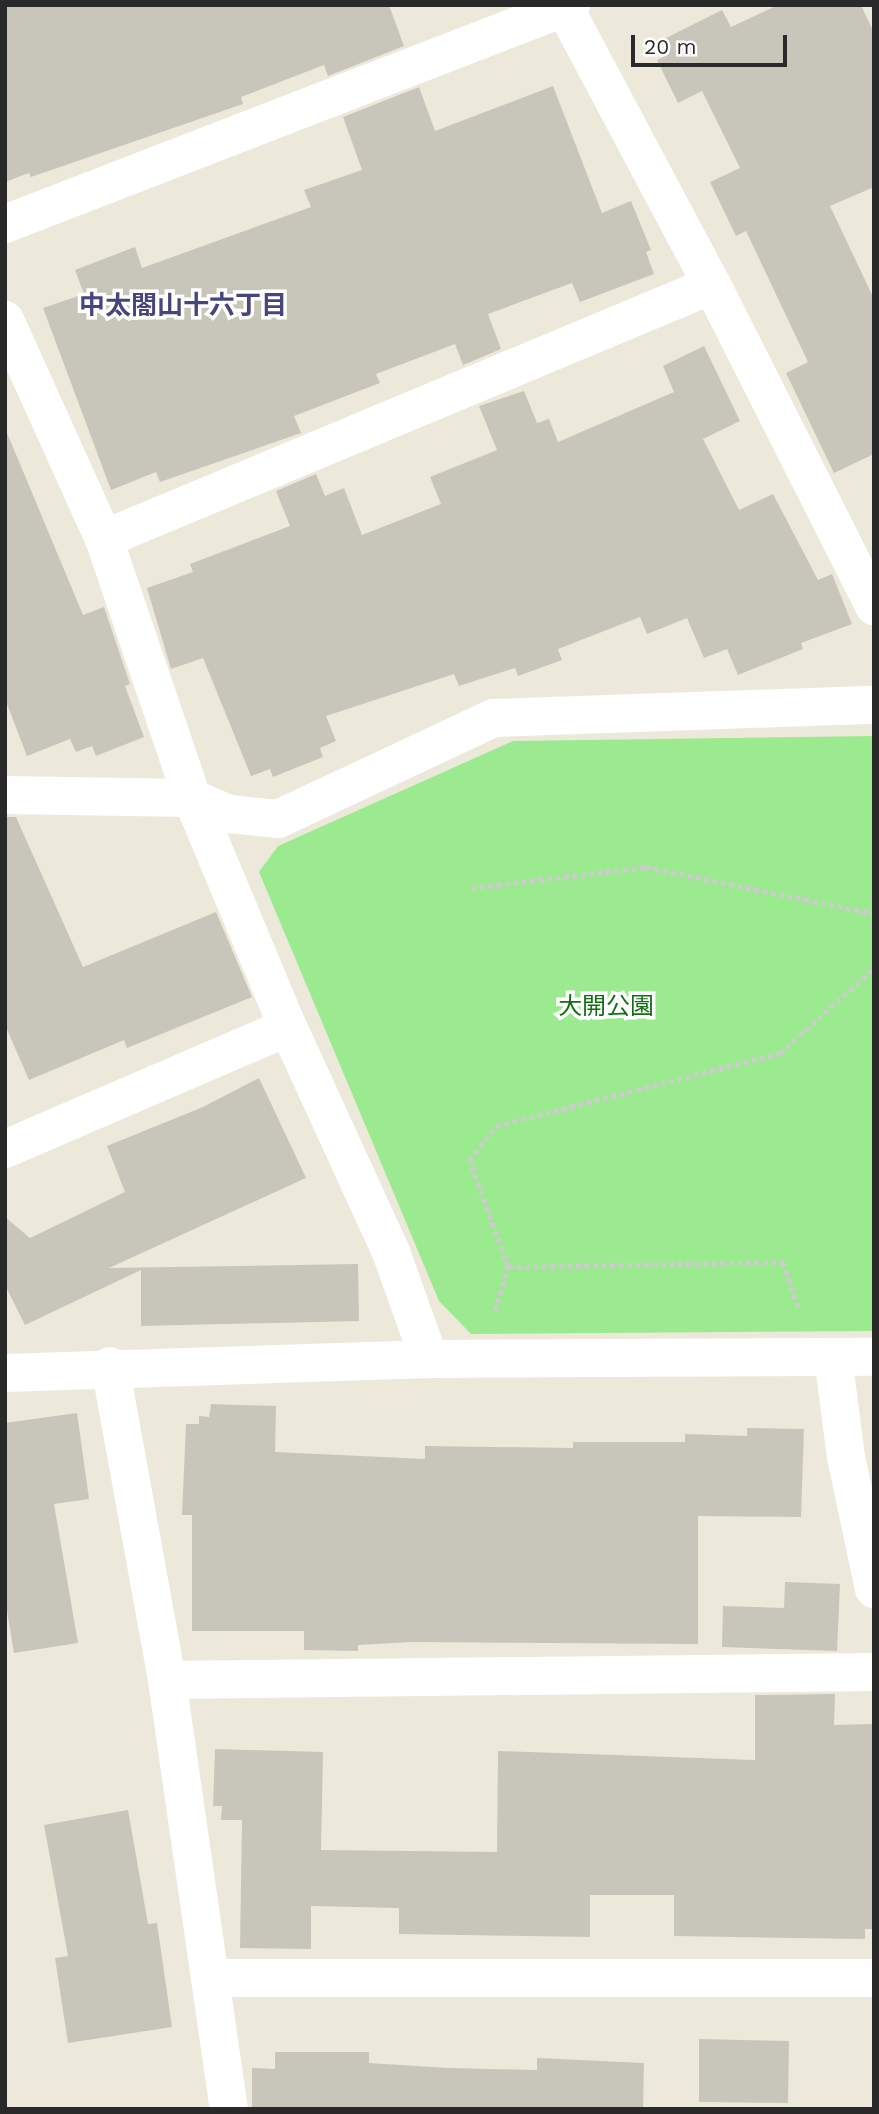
<!DOCTYPE html>
<meta charset="utf-8">
<style>
body{margin:0}
#map{position:relative;width:879px;height:2114px;overflow:hidden;background:#ede9da;font-family:"Work Sans","Noto Sans JP",sans-serif}
div>[style]{position:absolute}
[style*='--x']{left:calc(var(--x)*1px);top:calc(var(--y)*1px);width:calc(var(--w)*1px);rotate:calc(var(--a)*1deg)}
.green>*{inset:0;background:#9cea90}
.building>*{inset:0;background:#c8c6ba}
.path>*{height:4.5px;margin-top:-2.25px;transform-origin:0;background:repeating-linear-gradient(90deg,#ccc 0 5px,transparent 0 8.5px)}
.minor>*{height:38px;margin:-19px;padding:0 19px;transform-origin:19px;border-radius:19px;background:#fff}
span{translate:-50% -50%;white-space:nowrap;text-align:center;line-height:1.15;-webkit-text-stroke:7px #fff;paint-order:stroke}
.park-label{font-size:24px;color:#126e13}
.neighbourhood-label{font-size:26px;color:#47457f;font-weight:700}
.frame{position:absolute;inset:0;border:7px solid #292929;pointer-events:none}
.scale{position:absolute;left:631px;top:35px;width:156px;height:32px;box-sizing:border-box;border:4px solid #292929;border-top:0;padding-left:9px;font-size:21px;line-height:24px;white-space:nowrap;color:#292929;-webkit-text-stroke:5px #fff;paint-order:stroke}
</style>
<div id="map">
<div class="green">
<i style="clip-path:polygon(874px 736px,874px 1331px,471px 1334px,439px 1301px,259px 872px,278px 846px,513px 741px)"></i>
</div>
<div class="building">
<i style="clip-path:polygon(5px 5px,389px 5px,404px 46px,328px 76px,324px 65px,241px 97px,243px 104px,31px 177px,29px 173px,5px 182px)"></i>
<i style="clip-path:polygon(778px 5px,861px 5px,874px 33px,874px 187px,830px 206px,874px 299px,874px 454px,834px 473px,786px 373px,808px 362px,746px 231px,736px 236px,710px 182px,740px 168px,702px 91px,678px 103px,657px 60px,669px 54px,662px 40px,722px 10px,731px 27px)"></i>
<i style="clip-path:polygon(553px 86px,602px 213px,631px 201px,651px 250px,646px 252px,654px 274px,580px 302px,572px 283px,488px 314px,501px 349px,463px 365px,455px 344px,376px 374px,380px 383px,294px 416px,301px 433px,160px 482px,156px 472px,111px 490px,43px 308px,84px 294px,75px 270px,135px 247px,142px 268px,311px 207px,304px 190px,362px 170px,343px 117px,419px 87px,435px 131px)"></i>
<i style="clip-path:polygon(704px 346px,740px 421px,703px 439px,739px 510px,773px 494px,818px 580px,832px 574px,852px 624px,801px 643px,803px 649px,738px 675px,727px 649px,704px 658px,687px 618px,647px 634px,640px 617px,558px 649px,562px 660px,518px 676px,515px 668px,459px 686px,454px 674px,326px 716px,336px 741px,320px 748px,323px 757px,273px 777px,270px 769px,251px 776px,203px 658px,171px 669px,147px 588px,193px 572px,190px 564px,290px 526px,276px 491px,316px 474px,325px 496px,344px 488px,362px 535px,441px 504px,430px 477px,497px 450px,479px 406px,524px 391px,537px 423px,549px 419px,558px 442px,674px 392px,663px 366px)"></i>
<i style="clip-path:polygon(5px 428px,83px 615px,104px 607px,130px 684px,125px 686px,144px 737px,96px 756px,92px 746px,76px 752px,70px 739px,27px 756px,5px 699px)"></i>
<i style="clip-path:polygon(5px 817px,16px 817px,83px 967px,216px 912px,252px 997px,127px 1048px,124px 1040px,29px 1080px,5px 1025px)"></i>
<i style="clip-path:polygon(259px 1078px,306px 1178px,109px 1268px,358px 1264px,359px 1321px,141px 1326px,141px 1270px,25px 1325px,5px 1285px,5px 1217px,30px 1238px,125px 1192px,107px 1146px,203px 1107px)"></i>
<i style="clip-path:polygon(211px 1404px,276px 1406px,275px 1452px,425px 1459px,425px 1446px,573px 1448px,573px 1442px,685px 1442px,685px 1434px,747px 1436px,747px 1428px,804px 1429px,801px 1517px,698px 1516px,698px 1644px,413px 1642px,358px 1645px,358px 1651px,304px 1650px,304px 1631px,192px 1631px,192px 1515px,182px 1515px,186px 1424px,199px 1424px,199px 1416px,209px 1417px)"></i>
<i style="clip-path:polygon(77px 1413px,89px 1499px,54px 1504px,78px 1643px,14px 1653px,5px 1599px,5px 1423px)"></i>
<i style="clip-path:polygon(785px 1582px,840px 1584px,837px 1651px,722px 1647px,723px 1606px,784px 1608px)"></i>
<i style="clip-path:polygon(835px 1694px,834px 1725px,874px 1724px,874px 1929px,865px 1929px,865px 1939px,674px 1936px,674px 1895px,590px 1895px,590px 1937px,399px 1934px,399px 1908px,311px 1906px,311px 1949px,240px 1948px,242px 1820px,221px 1820px,222px 1806px,213px 1806px,215px 1749px,323px 1752px,321px 1850px,497px 1852px,498px 1751px,755px 1760px,755px 1695px)"></i>
<i style="clip-path:polygon(128px 1810px,148px 1924px,157px 1923px,172px 2027px,68px 2043px,55px 1958px,68px 1956px,44px 1825px)"></i>
<i style="clip-path:polygon(699px 2039px,789px 2041px,788px 2103px,699px 2102px)"></i>
<i style="clip-path:polygon(275px 2052px,369px 2052px,369px 2063px,448px 2068px,537px 2070px,537px 2058px,644px 2063px,643px 2109px,252px 2109px,252px 2068px,275px 2069px)"></i>
</div>
<div class="path">
<i style="--x:471;--y:888;--w:176;--a:-6.8"></i>
<i style="--x:646;--y:867;--w:233;--a:11.6"></i>
<i style="--x:508;--y:1267;--w:275;--a:-1"></i>
<i style="--x:783;--y:1262;--w:51;--a:71.6"></i>
<i style="--x:495;--y:1311;--w:46;--a:-73.5"></i>
<i style="--x:508;--y:1267;--w:114;--a:-110"></i>
<i style="--x:469;--y:1160;--w:43;--a:-51.5"></i>
<i style="--x:496;--y:1126;--w:293;--a:-14.4"></i>
<i style="--x:780;--y:1053;--w:127;--a:-42.1"></i>
</div>
<div class="minor">
<i style="--x:563;--y:5;--w:317;--a:62"></i>
<i style="--x:712;--y:285;--w:360;--a:63.2"></i>
<i style="--x:5;--y:224;--w:607;--a:-21.15"></i>
<i style="--x:5;--y:320;--w:240;--a:65.7"></i>
<i style="--x:104;--y:539;--w:274;--a:71.2"></i>
<i style="--x:192;--y:798;--w:248;--a:67.3"></i>
<i style="--x:288;--y:1027;--w:247;--a:65.4"></i>
<i style="--x:391;--y:1252;--w:114;--a:70.4"></i>
<i style="--x:104;--y:539;--w:659;--a:-22.67"></i>
<i style="--x:5;--y:795;--w:187;--a:0.9"></i>
<i style="--x:192;--y:798;--w:40;--a:23.4"></i>
<i style="--x:229;--y:814;--w:49;--a:5.8"></i>
<i style="--x:278;--y:819;--w:238;--a:-25.1"></i>
<i style="--x:494;--y:718;--w:380;--a:-2"></i>
<i style="--x:5;--y:1149;--w:308;--a:-23.3"></i>
<i style="--x:833;--y:1357;--w:101;--a:82.6"></i>
<i style="--x:846;--y:1457;--w:135;--a:78"></i>
<i style="--x:110;--y:1366;--w:319;--a:79.7"></i>
<i style="--x:167;--y:1680;--w:433;--a:81.8"></i>
<i style="--x:5;--y:1373;--w:424;--a:-1.9"></i>
<i style="--x:429;--y:1359;--w:445;--a:-0.3"></i>
<i style="--x:167;--y:1680;--w:707;--a:-0.65"></i>
<i style="--x:210;--y:1978;--w:664;--a:0"></i>
</div>
<div class="park-label">
<span style="left:606px;top:1007px">大開公園</span>
</div>
<div class="neighbourhood-label">
<span style="left:183px;top:306px">中太閤山十六丁目</span>
</div>
<div class="frame"></div>
<div class="scale">20 m</div>
</div>
